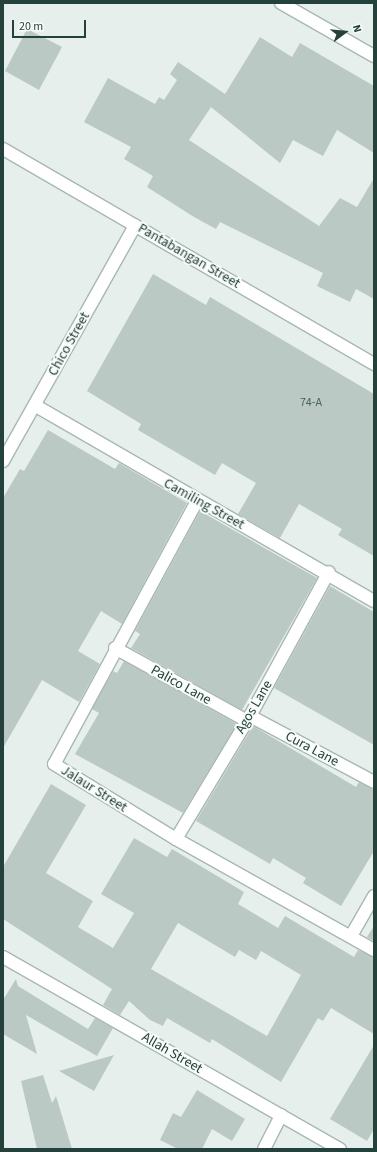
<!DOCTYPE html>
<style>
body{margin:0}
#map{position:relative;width:377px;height:1152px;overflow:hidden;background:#e6efeb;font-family:"Source Sans 3",sans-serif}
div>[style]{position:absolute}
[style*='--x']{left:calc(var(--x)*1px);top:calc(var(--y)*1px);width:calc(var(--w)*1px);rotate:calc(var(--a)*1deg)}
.building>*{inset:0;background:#bbc9c5}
.roads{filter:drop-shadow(1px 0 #a8b7b3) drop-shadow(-1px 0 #a8b7b3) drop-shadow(0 1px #a8b7b3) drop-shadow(0 -1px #a8b7b3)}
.street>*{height:12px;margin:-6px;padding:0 6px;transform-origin:6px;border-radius:6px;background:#fff}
span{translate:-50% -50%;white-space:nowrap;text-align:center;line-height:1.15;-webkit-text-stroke:4px #f7fbf9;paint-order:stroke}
.number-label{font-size:12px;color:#4a635e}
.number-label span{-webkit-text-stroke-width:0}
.street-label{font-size:14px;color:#25413b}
.frame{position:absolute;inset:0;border:4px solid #25413b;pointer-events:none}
.north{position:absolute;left:325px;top:12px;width:40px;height:40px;-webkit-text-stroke:3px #f7fbf9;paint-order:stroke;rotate:74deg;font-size:11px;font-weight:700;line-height:16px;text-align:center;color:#25413b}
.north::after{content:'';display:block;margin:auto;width:14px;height:18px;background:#25413b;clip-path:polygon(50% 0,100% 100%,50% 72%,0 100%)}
.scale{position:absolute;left:12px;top:20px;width:74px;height:18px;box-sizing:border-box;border:2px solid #25413b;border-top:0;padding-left:5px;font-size:12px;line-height:14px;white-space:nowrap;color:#25413b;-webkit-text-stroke:3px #f7fbf9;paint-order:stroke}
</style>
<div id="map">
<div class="building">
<i style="clip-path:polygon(27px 29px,62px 47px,39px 90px,5px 71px)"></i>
<i style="clip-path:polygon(260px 37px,292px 57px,300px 43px,374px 86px,374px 153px,337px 130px,323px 156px,293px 140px,280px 163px,211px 107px,189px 140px,319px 226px,340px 198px,357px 207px,374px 178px,374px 299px,356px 289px,350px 302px,317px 286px,323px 273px,220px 222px,216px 229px,194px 217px,147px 187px,153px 176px,124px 159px,131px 147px,84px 122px,108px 78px,155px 104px,159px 97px,164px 100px,177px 80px,170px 74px,178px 62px,225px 94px)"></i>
<i style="clip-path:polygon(153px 274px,206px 305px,210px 297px,374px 394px,374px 556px,338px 535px,342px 529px,299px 504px,280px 538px,238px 514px,256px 483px,222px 463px,215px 475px,138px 430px,141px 424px,87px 391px)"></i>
<i style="clip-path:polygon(48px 430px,115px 469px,119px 463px,187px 503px,122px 624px,101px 611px,78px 651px,100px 664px,79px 702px,42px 680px,3px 748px,3px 498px,20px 469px,24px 471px)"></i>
<i style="clip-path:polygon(200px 511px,317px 578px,242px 710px,131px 648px,140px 634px,135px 631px)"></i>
<i style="clip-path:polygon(330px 586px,374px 612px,374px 745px,274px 688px)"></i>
<i style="clip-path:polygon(124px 661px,237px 724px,183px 813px,75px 754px,99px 713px,92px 709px,113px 671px,117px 673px)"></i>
<i style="clip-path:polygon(253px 726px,356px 787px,359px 782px,374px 790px,374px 851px,341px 906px,303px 883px,306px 878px,273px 858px,270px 864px,196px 821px)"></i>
<i style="clip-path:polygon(evenodd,51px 784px,86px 805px,46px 873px,93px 901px,78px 927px,113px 948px,134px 913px,101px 894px,134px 838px,167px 857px,172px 849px,244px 892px,238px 904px,278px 928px,285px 916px,354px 957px,358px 950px,374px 957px,374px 1034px,331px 1008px,323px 1021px,318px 1018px,281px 1082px,212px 1039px,210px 1043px,167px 1018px,163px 1026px,150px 1020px,129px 1001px,120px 1015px,103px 1005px,112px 989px,3px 919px,3px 867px,51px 784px,178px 923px,235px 957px,239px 950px,256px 960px,261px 951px,301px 975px,267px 1036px,151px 969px,178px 923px)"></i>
<i style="clip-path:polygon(374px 926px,374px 941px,367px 937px)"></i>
<i style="clip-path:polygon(16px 979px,18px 986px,88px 1029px,95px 1018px,113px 1028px,97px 1056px,26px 1015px,37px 1054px,3px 1034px,3px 1000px)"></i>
<i style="clip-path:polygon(374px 1045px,374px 1129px,367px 1141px,330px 1119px)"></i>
<i style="clip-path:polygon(114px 1055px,94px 1091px,59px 1071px)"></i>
<i style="clip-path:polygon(43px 1075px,52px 1103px,56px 1096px,72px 1149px,37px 1149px,21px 1081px)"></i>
<i style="clip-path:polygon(197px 1090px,245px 1119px,232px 1141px,212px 1129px,202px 1149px,178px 1149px,160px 1140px,173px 1113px,181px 1117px)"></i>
</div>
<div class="roads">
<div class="street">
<i style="--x:281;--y:3;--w:107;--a:29.7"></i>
<i style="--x:3;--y:149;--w:429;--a:30.1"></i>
<i style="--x:36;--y:406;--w:390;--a:30"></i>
<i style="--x:3;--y:461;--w:270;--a:-60.7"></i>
<i style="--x:197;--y:501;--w:299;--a:118.5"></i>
<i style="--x:54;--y:764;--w:143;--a:31.6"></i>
<i style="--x:176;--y:839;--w:227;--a:29.3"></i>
<i style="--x:115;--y:648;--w:151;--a:28.9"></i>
<i style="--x:250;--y:716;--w:140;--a:28"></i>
<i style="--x:176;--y:839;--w:144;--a:-59"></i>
<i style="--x:250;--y:716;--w:164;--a:-61.3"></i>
<i style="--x:351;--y:936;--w:46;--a:-60.1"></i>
<i style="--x:3;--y:957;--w:388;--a:29.7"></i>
<i style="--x:264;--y:1149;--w:38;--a:-63"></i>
</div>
</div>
<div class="number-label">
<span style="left:311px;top:403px">74-A</span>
</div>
<div class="street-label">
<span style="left:189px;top:256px;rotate:30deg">Pantabangan Street</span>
<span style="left:69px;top:344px;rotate:-61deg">Chico Street</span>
<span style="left:204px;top:504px;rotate:29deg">Camiling Street</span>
<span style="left:181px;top:685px;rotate:29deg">Palico Lane</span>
<span style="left:254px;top:707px;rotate:-60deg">Agos Lane</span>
<span style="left:312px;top:749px;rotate:28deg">Cura Lane</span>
<span style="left:94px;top:789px;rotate:32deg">Jalaur Street</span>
<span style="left:172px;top:1053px;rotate:30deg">Allah Street</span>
</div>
<div class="frame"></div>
<div class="north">N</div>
<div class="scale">20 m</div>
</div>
